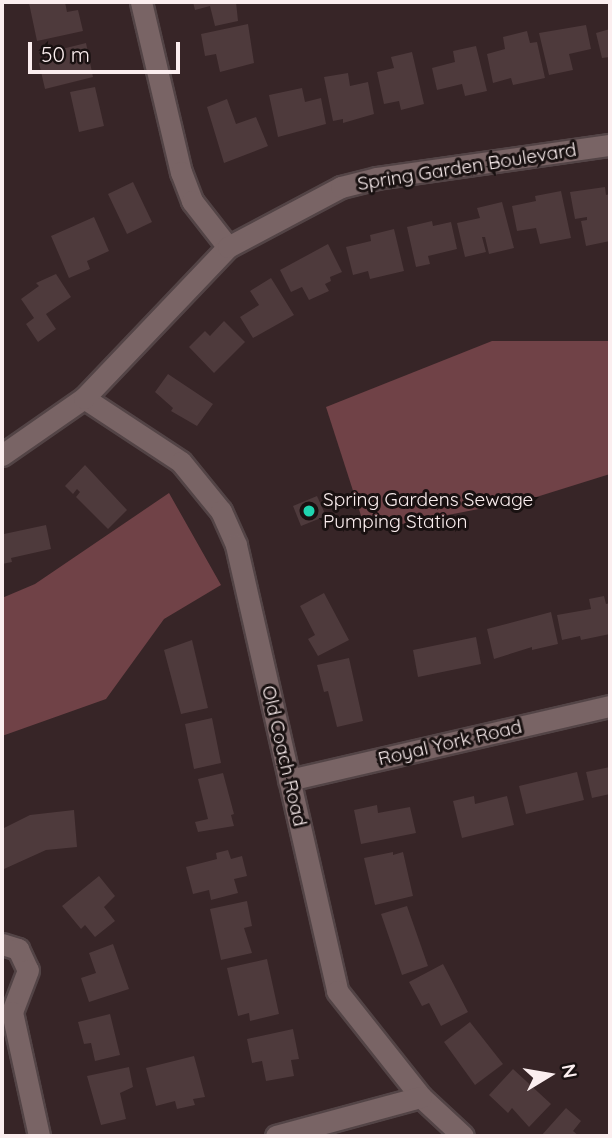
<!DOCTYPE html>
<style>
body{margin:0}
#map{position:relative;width:612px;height:1138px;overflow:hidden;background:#372527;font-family:Quicksand,sans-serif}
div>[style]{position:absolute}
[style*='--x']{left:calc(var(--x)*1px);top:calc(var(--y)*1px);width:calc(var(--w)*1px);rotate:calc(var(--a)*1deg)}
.green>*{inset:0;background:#704247}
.building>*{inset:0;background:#4e3a3c}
.roads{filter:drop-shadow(2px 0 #534446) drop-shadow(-2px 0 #534446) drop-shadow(0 2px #534446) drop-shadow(0 -2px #534446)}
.street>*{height:21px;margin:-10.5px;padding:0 10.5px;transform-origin:10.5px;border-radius:10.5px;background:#796465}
.dots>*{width:19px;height:19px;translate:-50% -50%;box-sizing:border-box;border:4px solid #191111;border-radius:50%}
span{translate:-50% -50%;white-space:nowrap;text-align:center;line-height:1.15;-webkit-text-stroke:6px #191111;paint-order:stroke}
.street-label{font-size:19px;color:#fbeeef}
.poi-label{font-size:19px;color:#fbeeef}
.left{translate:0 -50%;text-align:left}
.frame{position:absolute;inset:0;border:4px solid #fbeeef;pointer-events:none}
.north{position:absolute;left:514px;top:1040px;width:70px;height:70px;-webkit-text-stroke:5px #191111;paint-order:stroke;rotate:79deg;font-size:19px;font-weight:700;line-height:28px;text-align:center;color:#fbeeef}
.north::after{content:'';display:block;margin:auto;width:24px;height:32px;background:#fbeeef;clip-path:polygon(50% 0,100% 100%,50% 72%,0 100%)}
.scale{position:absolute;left:28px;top:42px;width:152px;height:32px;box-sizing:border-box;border:4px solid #fbeeef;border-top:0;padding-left:9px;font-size:21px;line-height:24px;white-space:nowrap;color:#fbeeef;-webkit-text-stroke:5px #191111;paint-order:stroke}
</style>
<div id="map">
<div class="green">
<i style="clip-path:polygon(492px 341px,610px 341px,610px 474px,530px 499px,366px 531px,326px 407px)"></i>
<i style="clip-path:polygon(169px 493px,221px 585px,164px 619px,106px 699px,2px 736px,2px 598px,35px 584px)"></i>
</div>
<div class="building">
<i style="clip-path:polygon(35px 2px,65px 2px,67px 12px,78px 10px,83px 31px,37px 41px,29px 3px)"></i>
<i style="clip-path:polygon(193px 2px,236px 2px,238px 21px,215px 26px,210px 6px,195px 10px)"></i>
<i style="clip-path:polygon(248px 24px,254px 63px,220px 72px,216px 54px,205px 56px,201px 34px)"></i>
<i style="clip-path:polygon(586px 25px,591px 49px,569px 54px,573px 70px,549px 75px,539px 33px)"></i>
<i style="clip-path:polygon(610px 29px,610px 57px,602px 58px,596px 33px)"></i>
<i style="clip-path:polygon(527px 31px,530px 43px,537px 42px,545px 78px,513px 85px,511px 78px,493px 83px,487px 54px,505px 49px,503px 37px)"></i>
<i style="clip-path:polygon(86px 43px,93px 77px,45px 89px,39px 63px,64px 57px,62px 49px)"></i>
<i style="clip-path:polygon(476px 46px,487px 91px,465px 96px,462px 84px,437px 90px,432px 68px,455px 62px,453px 51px)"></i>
<i style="clip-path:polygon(412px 52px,424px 104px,401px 110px,399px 101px,384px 104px,377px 72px,394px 68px,391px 57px)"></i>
<i style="clip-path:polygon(348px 73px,350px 86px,368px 82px,374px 114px,343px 123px,343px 119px,333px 121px,324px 77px)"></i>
<i style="clip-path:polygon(95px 87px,104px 126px,79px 132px,70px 92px)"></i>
<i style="clip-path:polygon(302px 88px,305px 102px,321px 98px,326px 124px,278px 137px,269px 95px)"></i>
<i style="clip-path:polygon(227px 99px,236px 124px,256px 117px,268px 146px,224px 163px,207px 107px)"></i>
<i style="clip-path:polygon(133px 182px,152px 222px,127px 234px,108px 194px)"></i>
<i style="clip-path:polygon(605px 187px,606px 195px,610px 194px,610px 241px,586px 246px,581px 221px,587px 220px,587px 217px,575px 219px,570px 192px)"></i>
<i style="clip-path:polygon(561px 191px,571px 238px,540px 244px,536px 228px,517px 231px,512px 206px,536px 201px,535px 196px)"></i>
<i style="clip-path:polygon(502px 202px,514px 248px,489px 254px,485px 237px,482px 237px,486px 252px,465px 257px,457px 223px,480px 218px,477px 208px)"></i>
<i style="clip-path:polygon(94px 217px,109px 251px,87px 261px,90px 269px,69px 278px,51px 236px)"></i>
<i style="clip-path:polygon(432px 221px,433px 226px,451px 222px,457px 249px,428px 256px,430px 264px,416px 267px,407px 227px)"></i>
<i style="clip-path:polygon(394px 229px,404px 271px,370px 279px,368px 271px,353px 275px,346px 247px,371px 241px,370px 235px)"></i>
<i style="clip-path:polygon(328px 244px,342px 272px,330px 277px,331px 281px,325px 284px,329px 291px,309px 300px,302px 287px,291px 292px,280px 270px)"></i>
<i style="clip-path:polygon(56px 274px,71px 297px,46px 314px,56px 329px,38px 342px,26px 324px,34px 318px,21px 299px,39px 286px,36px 283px)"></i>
<i style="clip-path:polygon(271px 278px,294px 315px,253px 338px,240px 317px,259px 305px,250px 291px)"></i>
<i style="clip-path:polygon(224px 321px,245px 342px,214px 373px,189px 347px,205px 331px,210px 336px)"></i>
<i style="clip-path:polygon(168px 374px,213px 404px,197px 426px,171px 411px,173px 408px,155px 392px)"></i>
<i style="clip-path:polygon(85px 465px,127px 510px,108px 529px,76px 497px,80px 492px,77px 489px,73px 494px,65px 486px)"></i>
<i style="clip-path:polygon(317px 496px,326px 516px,301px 526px,293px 506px)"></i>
<i style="clip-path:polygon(46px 525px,51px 549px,11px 558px,12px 562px,2px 564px,4px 534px)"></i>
<i style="clip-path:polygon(324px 593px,349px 640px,318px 656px,308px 639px,315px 635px,300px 606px)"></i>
<i style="clip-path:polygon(604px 596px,606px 604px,610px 603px,610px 634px,581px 640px,580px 636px,562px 640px,557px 615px,591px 609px,589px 599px)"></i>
<i style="clip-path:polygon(551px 612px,558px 644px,532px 650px,532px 647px,494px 659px,487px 629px)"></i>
<i style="clip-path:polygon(476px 637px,481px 664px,418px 677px,413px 650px)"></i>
<i style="clip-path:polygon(192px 640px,208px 708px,181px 714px,164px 650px)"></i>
<i style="clip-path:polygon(349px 658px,363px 721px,337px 727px,328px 691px,324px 692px,317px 665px)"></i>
<i style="clip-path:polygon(212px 718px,221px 763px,194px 769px,185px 724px)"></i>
<i style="clip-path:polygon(610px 767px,610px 794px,592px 798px,586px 772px)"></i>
<i style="clip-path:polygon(577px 772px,584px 800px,526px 814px,519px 786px)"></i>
<i style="clip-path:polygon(223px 773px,234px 814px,231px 815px,234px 826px,198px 832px,195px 822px,208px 819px,198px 779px)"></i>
<i style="clip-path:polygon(474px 796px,475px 804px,507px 796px,514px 825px,462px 838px,453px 801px)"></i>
<i style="clip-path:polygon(377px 805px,378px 813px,410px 807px,416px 833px,361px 844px,354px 810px)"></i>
<i style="clip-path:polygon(74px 810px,77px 847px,46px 850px,4px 869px,2px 829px,30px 815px)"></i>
<i style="clip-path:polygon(228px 850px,231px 859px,242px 856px,247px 876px,234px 879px,238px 893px,211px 900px,209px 890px,193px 894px,186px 867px,217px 859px,216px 853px)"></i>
<i style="clip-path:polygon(393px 852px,393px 855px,403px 852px,413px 896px,375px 905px,364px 858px)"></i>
<i style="clip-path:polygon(99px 876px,115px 896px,104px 907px,115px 921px,95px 937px,85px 925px,81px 929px,62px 906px)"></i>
<i style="clip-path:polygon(247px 901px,252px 926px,244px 928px,252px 953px,221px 960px,210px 909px)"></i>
<i style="clip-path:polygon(407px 906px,428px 966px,402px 975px,381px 914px)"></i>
<i style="clip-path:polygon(113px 944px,129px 989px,89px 1002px,81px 978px,96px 973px,89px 953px)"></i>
<i style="clip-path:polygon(267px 959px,279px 1014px,250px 1021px,249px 1013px,238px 1016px,227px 968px)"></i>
<i style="clip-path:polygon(443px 964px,468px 1012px,441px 1026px,429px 1003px,422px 1006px,409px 982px)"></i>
<i style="clip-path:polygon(110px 1014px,120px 1055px,95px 1061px,91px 1043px,84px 1044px,78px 1022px)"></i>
<i style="clip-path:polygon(470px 1022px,503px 1064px,475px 1085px,444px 1042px)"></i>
<i style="clip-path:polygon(293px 1029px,299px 1059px,291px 1060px,294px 1076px,266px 1081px,262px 1061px,252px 1063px,247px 1039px)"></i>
<i style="clip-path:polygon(194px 1056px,205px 1097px,193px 1099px,195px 1105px,177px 1109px,175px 1101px,156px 1106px,146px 1068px)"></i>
<i style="clip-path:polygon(129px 1067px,133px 1087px,120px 1093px,126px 1119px,101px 1125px,87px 1076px)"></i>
<i style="clip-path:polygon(513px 1069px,551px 1104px,529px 1127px,512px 1108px,508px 1113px,489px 1095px)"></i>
<i style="clip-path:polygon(566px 1108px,581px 1121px,573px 1131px,579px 1136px,541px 1136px)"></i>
</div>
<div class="roads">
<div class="street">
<i style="--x:141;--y:2;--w:175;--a:76.8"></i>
<i style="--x:181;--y:172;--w:31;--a:69"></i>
<i style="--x:192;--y:201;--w:58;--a:52"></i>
<i style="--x:84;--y:398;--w:116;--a:33.4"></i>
<i style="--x:181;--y:462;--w:63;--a:50.8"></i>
<i style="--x:221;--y:511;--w:37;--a:66"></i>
<i style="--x:236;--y:545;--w:457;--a:77.2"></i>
<i style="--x:337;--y:991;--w:135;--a:51.6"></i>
<i style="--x:421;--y:1097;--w:57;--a:42.9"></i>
<i style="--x:2;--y:455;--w:100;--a:-34.8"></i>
<i style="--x:84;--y:398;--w:209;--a:-46.4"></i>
<i style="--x:228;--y:247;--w:128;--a:-28"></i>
<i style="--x:341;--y:187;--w:37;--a:-14"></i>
<i style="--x:377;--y:178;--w:235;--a:-8.1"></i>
<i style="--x:289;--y:780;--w:329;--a:-13"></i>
<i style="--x:2;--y:944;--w:17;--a:17"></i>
<i style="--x:18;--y:949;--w:23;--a:65"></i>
<i style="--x:28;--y:970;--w:45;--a:110.9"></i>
<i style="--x:12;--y:1012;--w:127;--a:77.7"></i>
<i style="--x:276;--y:1136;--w:150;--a:-15.1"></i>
</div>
</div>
<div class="dots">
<i style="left:309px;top:511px;background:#1fd5b0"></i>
</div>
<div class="street-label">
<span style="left:467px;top:167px;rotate:-9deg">Spring Garden Boulevard</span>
<span style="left:450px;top:743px;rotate:-13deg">Royal York Road</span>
<span style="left:284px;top:756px;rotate:77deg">Old Coach Road</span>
</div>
<div class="poi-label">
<span class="left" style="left:323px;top:511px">Spring Gardens Sewage<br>Pumping Station</span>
</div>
<div class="frame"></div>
<div class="north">N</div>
<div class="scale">50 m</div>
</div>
